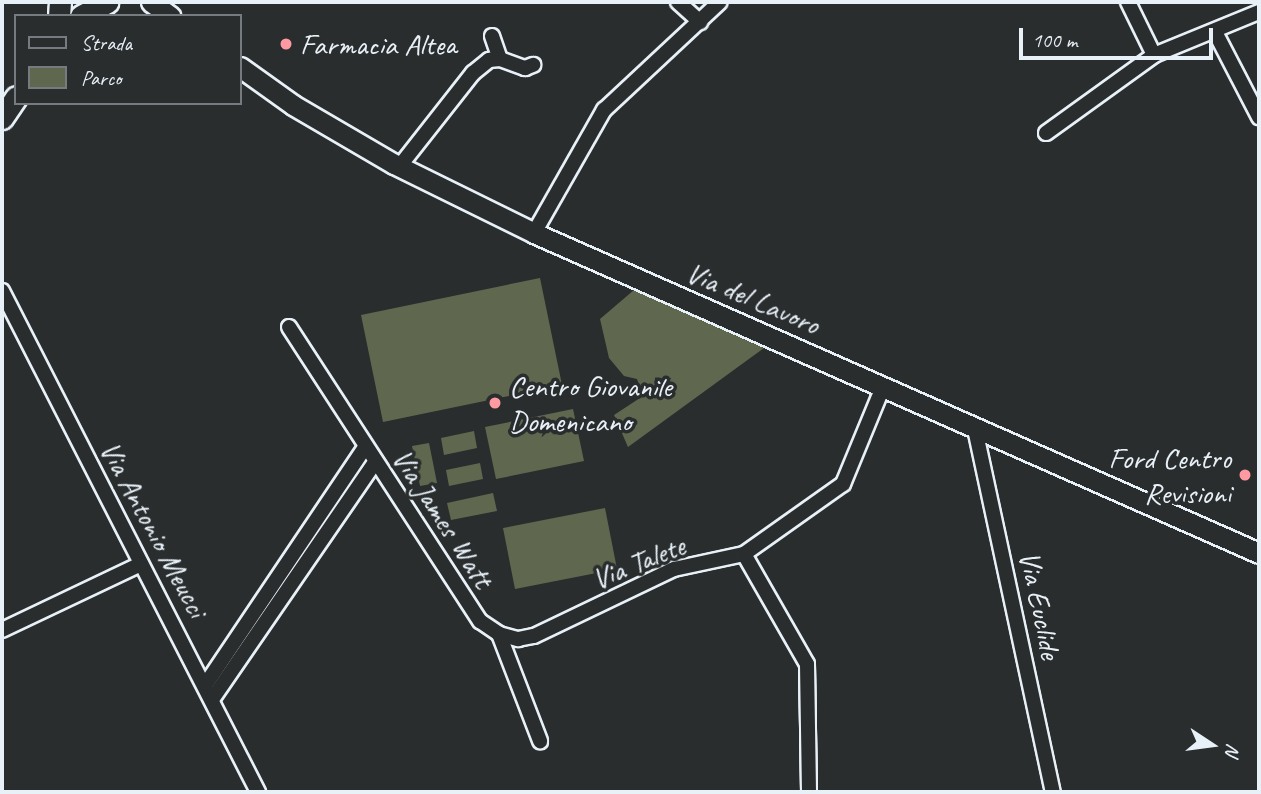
<!DOCTYPE html>
<style>
body{margin:0}
#map{position:relative;width:1261px;height:794px;overflow:hidden;background:#2a2d2e;font-family:Caveat,sans-serif}
div>[style]{position:absolute}
[style*='--x']{left:calc(var(--x)*1px);top:calc(var(--y)*1px);width:calc(var(--w)*1px);rotate:calc(var(--a)*1deg)}
.green>*{inset:0;background:#5f684f}
.roads{filter:drop-shadow(2px 0 #e8f1f8) drop-shadow(-2px 0 #e8f1f8) drop-shadow(0 2px #e8f1f8) drop-shadow(0 -2px #e8f1f8)}
.minor>*{height:14px;margin:-7px;padding:0 7px;transform-origin:7px;border-radius:7px;background:#2a2d2e}
.secondary>*{height:19px;margin:-9.5px;padding:0 9.5px;transform-origin:9.5px;border-radius:9.5px;background:#2a2d2e}
.primary>*{height:21px;margin:-10.5px;padding:0 10.5px;transform-origin:10.5px;border-radius:10.5px;background:#2a2d2e}
.dots>*{width:19px;height:19px;translate:-50% -50%;box-sizing:border-box;border:4px solid #2a2d2e;border-radius:50%}
span{translate:-50% -50%;white-space:nowrap;text-align:center;line-height:1.15;-webkit-text-stroke:7px #2a2d2e;paint-order:stroke}
.poi-label{font-size:30px;color:#e8f1f8}
.left{translate:0 -50%;text-align:left}
.right{translate:-100% -50%;text-align:right}
.street-label{font-size:30px;color:#e8f1f8}
.frame{position:absolute;inset:0;border:4px solid #e8f1f8;pointer-events:none}
.legend{position:absolute;left:14px;top:14px;width:228px;height:91px;box-sizing:border-box;background:#2a2d2e;border:2px solid #767b7f;margin:0;padding:9px 12px;list-style:none;font-size:21px;color:#e8f1f8}
.legend li{display:flex;align-items:center;gap:14px;height:35px}
.legend b{width:35px;border:2px solid #767b7f}
.north{position:absolute;left:1177px;top:710px;width:70px;height:70px;-webkit-text-stroke:5px #2a2d2e;paint-order:stroke;rotate:103deg;font-size:19px;font-weight:700;line-height:28px;text-align:center;color:#e8f1f8}
.north::after{content:'';display:block;margin:auto;width:24px;height:32px;background:#e8f1f8;clip-path:polygon(50% 0,100% 100%,50% 72%,0 100%)}
.scale{position:absolute;left:1019px;top:28px;width:194px;height:32px;box-sizing:border-box;border:4px solid #e8f1f8;border-top:0;padding-left:9px;font-size:21px;line-height:24px;white-space:nowrap;color:#e8f1f8;-webkit-text-stroke:5px #2a2d2e;paint-order:stroke}
</style>
<div id="map">
<div class="green">
<i style="clip-path:polygon(540px 278px,562px 385px,383px 422px,361px 315px)"></i>
<i style="clip-path:polygon(634px 290px,764px 348px,628px 447px,614px 415px,643px 396px,637px 379px,624px 376px,609px 358px,600px 319px)"></i>
<i style="clip-path:polygon(573px 409px,584px 461px,496px 479px,485px 427px)"></i>
<i style="clip-path:polygon(474px 431px,477px 448px,444px 455px,441px 438px)"></i>
<i style="clip-path:polygon(429px 443px,437px 483px,420px 486px,412px 446px)"></i>
<i style="clip-path:polygon(480px 463px,483px 479px,449px 486px,446px 470px)"></i>
<i style="clip-path:polygon(493px 493px,497px 511px,451px 520px,447px 503px)"></i>
<i style="clip-path:polygon(605px 508px,617px 569px,515px 589px,503px 528px)"></i>
</div>
<div class="roads">
<div class="minor">
<i style="--x:678;--y:2;--w:30;--a:42"></i>
<i style="--x:1128;--y:2;--w:59;--a:63.9"></i>
<i style="--x:1215;--y:32;--w:96;--a:62.6"></i>
<i style="--x:492;--y:36;--w:24;--a:71"></i>
<i style="--x:1046;--y:133;--w:133;--a:-35.8"></i>
<i style="--x:1154;--y:55;--w:113;--a:-22.3"></i>
<i style="--x:399;--y:167;--w:120;--a:-51.8"></i>
<i style="--x:473;--y:73;--w:21;--a:-39"></i>
<i style="--x:489;--y:60;--w:11;--a:-5"></i>
<i style="--x:500;--y:59;--w:27;--a:20"></i>
<i style="--x:525;--y:68;--w:9;--a:-21"></i>
<i style="--x:534;--y:233;--w:142;--a:-60.4"></i>
<i style="--x:604;--y:110;--w:158;--a:-43"></i>
<i style="--x:2;--y:291;--w:563;--a:62.93"></i>
<i style="--x:289;--y:327;--w:351;--a:57"></i>
<i style="--x:480;--y:621;--w:23;--a:34"></i>
<i style="--x:499;--y:634;--w:115;--a:69"></i>
<i style="--x:975;--y:429;--w:371;--a:77.9"></i>
<i style="--x:744;--y:554;--w:127;--a:60.2"></i>
<i style="--x:807;--y:664;--w:128;--a:89.1"></i>
<i style="--x:2;--y:630;--w:154;--a:-25.4"></i>
<i style="--x:499;--y:634;--w:20;--a:15"></i>
<i style="--x:518;--y:639;--w:16;--a:-11"></i>
<i style="--x:534;--y:636;--w:155;--a:-25.6"></i>
<i style="--x:674;--y:569;--w:72;--a:-12.1"></i>
<i style="--x:744;--y:554;--w:121;--a:-35.3"></i>
<i style="--x:843;--y:484;--w:105;--a:-67.6"></i>
<i style="--x:206;--y:684;--w:285;--a:-56.1"></i>
<i style="--x:213;--y:698;--w:286;--a:-55.5"></i>
</div>
<div class="secondary">
<i style="--x:151;--y:2;--w:24;--a:36"></i>
<i style="--x:240;--y:67;--w:65;--a:35.6"></i>
<i style="--x:293;--y:105;--w:117;--a:30.3"></i>
<i style="--x:394;--y:164;--w:156;--a:26.2"></i>
<i style="--x:534;--y:233;--w:792;--a:23.82"></i>
</div>
<div class="primary">
<i style="--x:59;--y:16;--w:14;--a:-86"></i>
<i style="--x:81;--y:16;--w:30;--a:-28"></i>
<i style="--x:2;--y:118;--w:25;--a:-56"></i>
</div>
</div>
<div class="dots">
<i style="left:286px;top:44px;background:#ff9aa2"></i>
<i style="left:495px;top:403px;background:#ff9aa2"></i>
<i style="left:1245px;top:475px;background:#ff9aa2"></i>
</div>
<div class="poi-label">
<span class="left" style="left:300px;top:44px">Farmacia Altea</span>
<span class="left" style="left:509px;top:403px">Centro Giovanile<br>Domenicano</span>
<span class="right" style="left:1231px;top:475px">Ford Centro<br>Revisioni</span>
</div>
<div class="street-label">
<span style="left:753px;top:298px;rotate:23deg">Via del Lavoro</span>
<span style="left:443px;top:518px;rotate:57deg">Via James Watt</span>
<span style="left:154px;top:529px;rotate:62deg">Via Antonio Meucci</span>
<span style="left:638px;top:562px;rotate:-22deg">Via Talete</span>
<span style="left:1040px;top:605px;rotate:78deg">Via Euclide</span>
</div>
<div class="frame"></div>
<ul class="legend">
<li><b style="height:9px;background:#2a2d2e"></b>Strada</li>
<li><b style="height:19px;background:#5f684f"></b>Parco</li>
</ul>
<div class="north">N</div>
<div class="scale">100 m</div>
</div>
